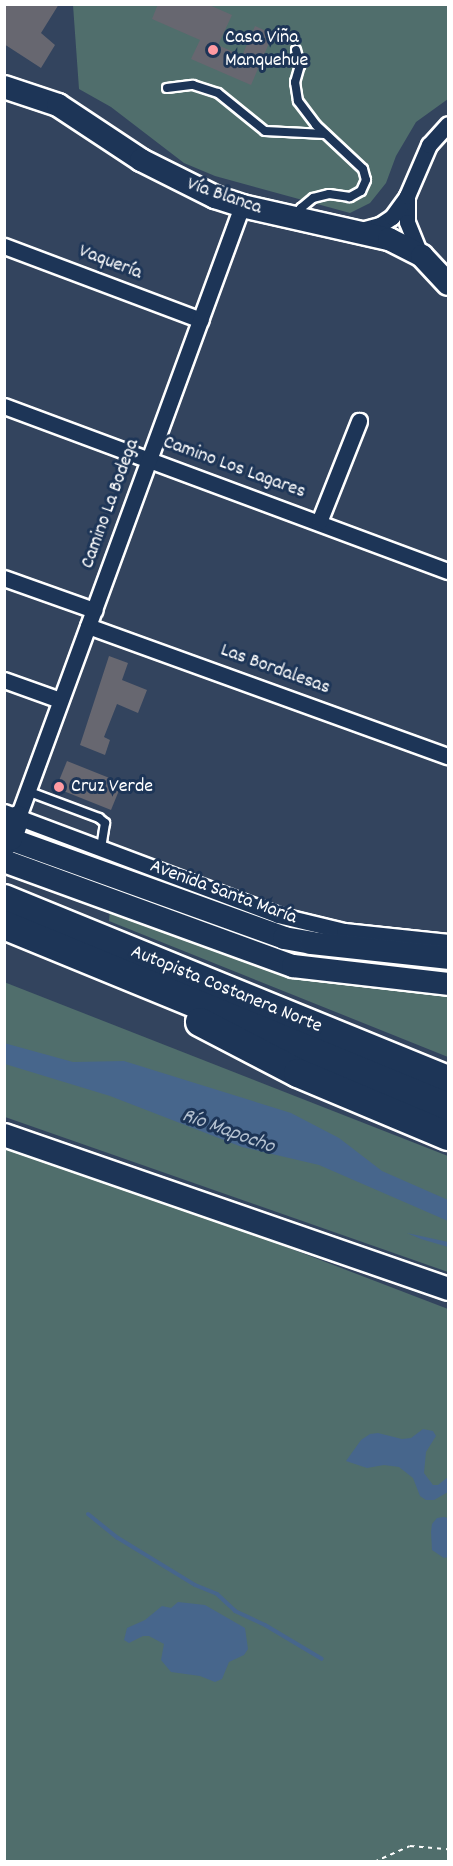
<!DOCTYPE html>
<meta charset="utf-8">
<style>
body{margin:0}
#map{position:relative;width:453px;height:1866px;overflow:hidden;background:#33445e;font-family:Dekko,sans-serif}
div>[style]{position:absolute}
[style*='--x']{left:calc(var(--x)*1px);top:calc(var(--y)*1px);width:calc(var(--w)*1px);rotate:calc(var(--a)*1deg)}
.green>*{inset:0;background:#506e6c}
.water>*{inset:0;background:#47668c}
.stream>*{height:4px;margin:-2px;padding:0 2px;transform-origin:2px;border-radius:2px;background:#47668c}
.building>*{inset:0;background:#676770}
.path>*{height:2px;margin-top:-1px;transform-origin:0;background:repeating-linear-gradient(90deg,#fff 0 4.5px,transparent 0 9px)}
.roads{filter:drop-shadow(2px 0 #fff) drop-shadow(-2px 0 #fff) drop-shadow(0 2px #fff) drop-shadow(0 -2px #fff)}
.lane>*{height:8px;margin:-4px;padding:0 4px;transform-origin:4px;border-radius:4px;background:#1d3557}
.street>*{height:15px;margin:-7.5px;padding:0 7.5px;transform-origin:7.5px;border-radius:7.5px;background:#1d3557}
.secondary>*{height:22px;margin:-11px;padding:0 11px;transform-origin:11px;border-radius:11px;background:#1d3557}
.highway>*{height:28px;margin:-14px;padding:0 14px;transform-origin:14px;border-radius:14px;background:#1d3557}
.dots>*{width:16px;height:16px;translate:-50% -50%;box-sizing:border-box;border:3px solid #1d3557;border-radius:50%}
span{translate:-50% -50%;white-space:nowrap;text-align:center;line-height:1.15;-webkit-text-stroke:6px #1d3557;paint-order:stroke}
.poi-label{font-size:20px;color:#fff}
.left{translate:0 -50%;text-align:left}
.street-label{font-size:20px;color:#fff}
.water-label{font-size:21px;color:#b5c2d1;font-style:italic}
.frame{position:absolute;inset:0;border:6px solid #fff;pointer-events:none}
</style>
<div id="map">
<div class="green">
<i style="clip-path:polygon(73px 5px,448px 5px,448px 99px,416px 122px,396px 156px,386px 183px,370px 203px,350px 213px,215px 176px,184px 163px,111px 107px,79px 89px)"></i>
<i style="clip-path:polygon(31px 854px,258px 939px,448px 965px,448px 976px,308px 957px,271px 947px,28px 860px)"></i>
<i style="clip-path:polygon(110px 909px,241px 958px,448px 991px,448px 1057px,109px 921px)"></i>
<i style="clip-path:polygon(4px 982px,448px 1156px,448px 1272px,5px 1117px)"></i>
<i style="clip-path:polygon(5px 1145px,237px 1228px,448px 1309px,448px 1861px,5px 1861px)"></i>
</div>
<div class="water">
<i style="clip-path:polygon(4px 1043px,73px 1062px,124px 1061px,291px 1113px,339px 1138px,382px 1171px,448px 1200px,448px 1221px,319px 1165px,242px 1147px,110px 1096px,5px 1064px)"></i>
<i style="clip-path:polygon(407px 1233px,448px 1242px,448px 1247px,421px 1239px)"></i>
<i style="clip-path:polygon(423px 1429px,433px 1431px,436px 1436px,426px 1452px,424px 1473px,433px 1485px,438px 1485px,448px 1477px,448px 1492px,434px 1500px,426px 1500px,420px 1496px,413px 1478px,399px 1467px,384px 1465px,367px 1468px,346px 1461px,361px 1440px,370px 1434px,378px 1433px,402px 1439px,411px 1438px)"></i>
<i style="clip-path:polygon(444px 1517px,448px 1518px,448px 1557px,444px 1558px,432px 1550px,431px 1532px,432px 1524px,437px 1518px)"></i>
<i style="clip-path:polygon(178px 1602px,205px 1605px,245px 1628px,248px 1649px,244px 1655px,229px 1662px,222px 1679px,215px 1682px,200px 1676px,171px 1672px,161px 1660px,164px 1644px,149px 1636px,143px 1636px,129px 1643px,124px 1640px,127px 1628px,145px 1620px,162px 1606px,171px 1608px)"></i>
</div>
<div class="stream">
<i style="--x:88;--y:1514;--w:38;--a:39"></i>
<i style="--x:118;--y:1538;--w:90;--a:31.4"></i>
<i style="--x:195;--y:1585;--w:24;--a:22"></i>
<i style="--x:217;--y:1594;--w:25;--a:43"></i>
<i style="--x:235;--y:1611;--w:33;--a:25"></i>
<i style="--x:265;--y:1625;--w:66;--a:30.8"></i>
</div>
<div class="building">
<i style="clip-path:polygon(4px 4px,59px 4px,41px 33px,55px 45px,41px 68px,4px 44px)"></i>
<i style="clip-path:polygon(158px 4px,207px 4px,232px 15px,218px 45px,242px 56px,255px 26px,273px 34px,251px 85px,191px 59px,200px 40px,152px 19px)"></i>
<i style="clip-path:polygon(109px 656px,128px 663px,122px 680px,147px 690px,138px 713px,117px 704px,104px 737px,110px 740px,105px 755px,80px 745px)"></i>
<i style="clip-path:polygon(67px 761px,122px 783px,111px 810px,56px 788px)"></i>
</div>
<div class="path">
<i style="--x:374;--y:1862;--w:39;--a:-24"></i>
<i style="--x:410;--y:1846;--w:38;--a:5"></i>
</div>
<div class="roads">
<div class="lane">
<i style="--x:296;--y:50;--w:16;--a:75"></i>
<i style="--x:300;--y:65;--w:18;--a:106"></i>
<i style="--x:295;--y:82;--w:19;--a:81"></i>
<i style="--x:298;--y:101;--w:30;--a:53"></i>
<i style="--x:316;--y:125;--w:64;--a:43.1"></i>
<i style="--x:363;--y:169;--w:11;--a:75"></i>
<i style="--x:366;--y:180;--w:12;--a:114"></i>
<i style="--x:361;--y:191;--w:13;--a:151"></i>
<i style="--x:350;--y:197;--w:21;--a:-172"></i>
<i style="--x:329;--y:194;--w:16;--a:166"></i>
<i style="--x:313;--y:198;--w:16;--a:140"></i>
<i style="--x:301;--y:208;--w:9;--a:122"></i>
<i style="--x:167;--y:88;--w:26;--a:-7"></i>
<i style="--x:193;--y:85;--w:26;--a:18"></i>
<i style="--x:218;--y:93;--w:60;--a:39"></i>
<i style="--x:265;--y:131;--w:60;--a:2.9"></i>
<i style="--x:27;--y:791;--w:77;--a:20.6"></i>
<i style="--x:99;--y:818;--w:8;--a:40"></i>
<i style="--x:105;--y:823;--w:26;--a:99"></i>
</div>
<div class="street">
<i style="--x:407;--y:196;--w:26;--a:90"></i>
<i style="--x:407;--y:222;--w:37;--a:68"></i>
<i style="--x:361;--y:230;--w:20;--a:-15"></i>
<i style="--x:380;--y:225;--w:14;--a:-34"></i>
<i style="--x:392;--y:217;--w:26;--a:-54"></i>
<i style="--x:407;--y:196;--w:56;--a:-66.7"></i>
<i style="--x:429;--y:145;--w:28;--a:-48"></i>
<i style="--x:4;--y:246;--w:210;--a:20.6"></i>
<i style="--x:4;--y:406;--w:474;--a:20.4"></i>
<i style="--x:319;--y:522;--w:109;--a:-68.4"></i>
<i style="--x:4;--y:578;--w:96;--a:19.6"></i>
<i style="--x:88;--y:626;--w:383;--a:19.9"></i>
<i style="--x:4;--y:680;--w:59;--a:19.7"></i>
<i style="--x:4;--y:812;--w:293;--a:20.6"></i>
<i style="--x:278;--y:915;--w:68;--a:13.6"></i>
<i style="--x:344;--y:931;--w:105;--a:6"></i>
<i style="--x:18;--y:817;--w:651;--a:-69.87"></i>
</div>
<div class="secondary">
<i style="--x:4;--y:87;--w:57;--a:18.4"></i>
<i style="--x:58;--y:105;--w:100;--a:33.5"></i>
<i style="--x:141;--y:160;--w:83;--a:26.6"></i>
<i style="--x:215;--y:197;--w:28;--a:18"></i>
<i style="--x:242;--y:206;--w:151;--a:12.7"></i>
<i style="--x:389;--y:239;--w:37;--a:27"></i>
<i style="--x:422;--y:256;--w:38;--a:47"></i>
<i style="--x:4;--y:837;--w:298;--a:19.8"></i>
<i style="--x:284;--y:938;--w:27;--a:10"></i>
<i style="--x:311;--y:943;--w:138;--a:6.2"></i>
<i style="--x:4;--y:846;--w:10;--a:-45"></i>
<i style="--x:11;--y:839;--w:23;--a:-72"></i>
<i style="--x:4;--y:861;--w:307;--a:20"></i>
<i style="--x:293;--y:966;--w:156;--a:6.6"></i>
<i style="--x:4;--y:1135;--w:470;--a:19.1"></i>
</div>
<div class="highway">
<i style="--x:4;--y:899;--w:479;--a:22.2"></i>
<i style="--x:4;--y:925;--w:480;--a:22.3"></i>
<i style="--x:200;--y:1022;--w:110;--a:27.5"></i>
<i style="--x:298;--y:1073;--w:163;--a:22.8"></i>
</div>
</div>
<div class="dots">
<i style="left:213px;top:50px;background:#ff9aa2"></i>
<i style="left:59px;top:787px;background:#ff9aa2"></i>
</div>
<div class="poi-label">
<span class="left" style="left:225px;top:50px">Casa Viña<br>Manquehue</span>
<span class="left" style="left:71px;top:787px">Cruz Verde</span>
</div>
<div class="street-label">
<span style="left:224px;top:197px;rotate:19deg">Vía Blanca</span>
<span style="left:110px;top:263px;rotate:21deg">Vaquería</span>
<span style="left:234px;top:468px;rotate:20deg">Camino Los Lagares</span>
<span style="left:111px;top:504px;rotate:-70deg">Camino La Bodega</span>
<span style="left:275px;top:670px;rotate:20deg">Las Bordalesas</span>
<span style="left:223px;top:893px;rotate:20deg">Avenida Santa María</span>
<span style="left:226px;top:990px;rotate:22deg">Autopista Costanera Norte</span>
</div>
<div class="water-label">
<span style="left:228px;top:1132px;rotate:20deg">Río Mapocho</span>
</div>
<div class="frame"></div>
</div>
